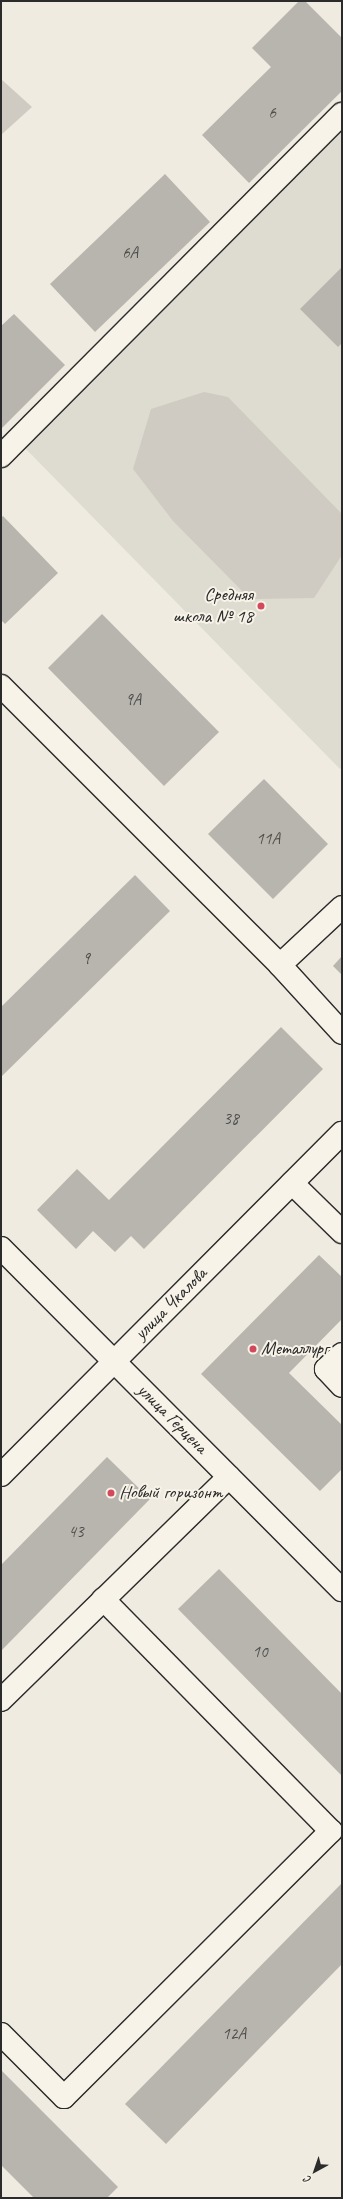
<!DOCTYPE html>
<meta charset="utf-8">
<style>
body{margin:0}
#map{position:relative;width:343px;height:2199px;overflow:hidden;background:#efebe0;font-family:Caveat,sans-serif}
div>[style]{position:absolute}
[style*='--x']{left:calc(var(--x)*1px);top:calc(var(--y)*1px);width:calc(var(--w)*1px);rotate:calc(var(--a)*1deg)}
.built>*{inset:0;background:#dedbd1}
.green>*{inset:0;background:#cfcbc2}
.building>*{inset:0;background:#b8b5ae}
.roads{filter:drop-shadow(1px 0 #2b2b2b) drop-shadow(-1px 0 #2b2b2b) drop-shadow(0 1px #2b2b2b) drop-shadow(0 -1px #2b2b2b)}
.minor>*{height:22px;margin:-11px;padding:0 11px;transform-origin:11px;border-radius:11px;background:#f7f3e8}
.dots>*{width:11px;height:11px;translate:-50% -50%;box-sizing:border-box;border:2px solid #f7f3e8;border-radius:50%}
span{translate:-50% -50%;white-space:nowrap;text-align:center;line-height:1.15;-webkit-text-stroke:4px #f7f3e8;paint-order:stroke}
.number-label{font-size:17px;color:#4e4e4c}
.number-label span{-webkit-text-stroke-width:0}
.poi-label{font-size:19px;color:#2b2b2b}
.right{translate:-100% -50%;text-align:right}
.left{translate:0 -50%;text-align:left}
.street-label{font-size:19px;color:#2b2b2b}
.frame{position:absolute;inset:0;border:2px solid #2b2b2b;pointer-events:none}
.north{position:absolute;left:295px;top:2151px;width:40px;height:40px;-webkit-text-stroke:3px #f7f3e8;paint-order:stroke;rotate:220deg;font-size:11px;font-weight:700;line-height:16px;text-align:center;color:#2b2b2b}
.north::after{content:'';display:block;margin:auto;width:14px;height:18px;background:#2b2b2b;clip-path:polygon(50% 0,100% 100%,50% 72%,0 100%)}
</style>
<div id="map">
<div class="built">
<i style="clip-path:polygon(342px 131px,342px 767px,340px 769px,22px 445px)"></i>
</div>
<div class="green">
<i style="clip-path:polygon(1px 79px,32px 107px,1px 135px)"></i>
<i style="clip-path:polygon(204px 392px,228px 397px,342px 514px,342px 555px,314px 598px,250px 599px,173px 521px,133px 469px,151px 409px)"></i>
</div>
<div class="building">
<i style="clip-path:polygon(299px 1px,305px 1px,342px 38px,342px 91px,249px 183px,202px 135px,271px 67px,252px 48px)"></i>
<i style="clip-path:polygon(165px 174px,210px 222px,95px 332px,50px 284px)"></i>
<i style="clip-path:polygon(342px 267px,342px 343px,338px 347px,300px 309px)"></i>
<i style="clip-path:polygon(14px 314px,65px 365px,1px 429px,1px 326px)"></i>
<i style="clip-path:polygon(3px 516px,58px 573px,5px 624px,1px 620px,1px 518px)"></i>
<i style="clip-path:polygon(102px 614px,219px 732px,164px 786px,48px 668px)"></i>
<i style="clip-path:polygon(264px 779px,328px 844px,273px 899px,208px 834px)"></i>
<i style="clip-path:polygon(135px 875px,170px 911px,1px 1077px,1px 1007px)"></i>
<i style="clip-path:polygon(342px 956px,342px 975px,333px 966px)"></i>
<i style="clip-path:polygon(281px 1027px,323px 1069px,144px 1249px,131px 1236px,115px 1252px,93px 1231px,76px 1249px,37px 1210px,77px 1169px,109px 1200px)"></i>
<i style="clip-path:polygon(319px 1255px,342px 1277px,342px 1319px,289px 1373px,342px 1425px,342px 1469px,320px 1491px,201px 1374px)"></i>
<i style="clip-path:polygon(107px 1457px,150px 1499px,1px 1651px,1px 1565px)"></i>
<i style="clip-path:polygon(219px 1569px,342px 1694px,342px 1776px,178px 1609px)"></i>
<i style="clip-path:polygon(342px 1883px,342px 1964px,166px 2144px,125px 2104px)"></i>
<i style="clip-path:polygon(1px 2070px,118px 2187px,107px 2198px,34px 2198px,1px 2165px)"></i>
</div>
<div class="roads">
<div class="minor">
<i style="--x:1;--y:456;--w:483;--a:-45.1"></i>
<i style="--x:1;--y:686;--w:395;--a:45"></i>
<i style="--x:342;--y:907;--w:85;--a:136.9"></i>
<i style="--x:280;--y:965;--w:92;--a:47.6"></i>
<i style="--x:292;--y:1183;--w:70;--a:44.4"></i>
<i style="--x:1;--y:1248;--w:483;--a:45.1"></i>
<i style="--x:342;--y:1354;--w:22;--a:137"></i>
<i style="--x:326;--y:1369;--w:23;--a:47"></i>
<i style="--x:1;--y:1475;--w:483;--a:-45.1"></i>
<i style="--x:1;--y:1700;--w:319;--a:-44.4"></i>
<i style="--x:1;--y:2034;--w:89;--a:45"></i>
<i style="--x:64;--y:2097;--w:377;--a:-44.9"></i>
<i style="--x:331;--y:1831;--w:325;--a:-134.5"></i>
</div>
</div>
<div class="dots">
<i style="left:261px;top:606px;background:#d1495b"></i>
<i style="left:253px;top:1349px;background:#d1495b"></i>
<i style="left:111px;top:1493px;background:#d1495b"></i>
</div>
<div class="number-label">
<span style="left:272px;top:113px">6</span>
<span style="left:130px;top:253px">6А</span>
<span style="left:133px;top:700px">9А</span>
<span style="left:268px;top:839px">11А</span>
<span style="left:86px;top:959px">9</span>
<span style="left:231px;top:1119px">38</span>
<span style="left:76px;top:1532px">43</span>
<span style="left:260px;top:1652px">10</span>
<span style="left:234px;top:2034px">12А</span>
</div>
<div class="poi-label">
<span class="right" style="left:253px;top:606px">Средняя<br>школа № 18</span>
<span class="left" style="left:261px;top:1349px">Металлург</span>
<span class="left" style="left:119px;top:1493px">Новый горизонт</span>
</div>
<div class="street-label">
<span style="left:171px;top:1304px;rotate:-45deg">улица Чкалова</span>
<span style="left:172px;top:1419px;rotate:45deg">улица Герцена</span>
</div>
<div class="frame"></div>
<div class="north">С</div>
</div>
